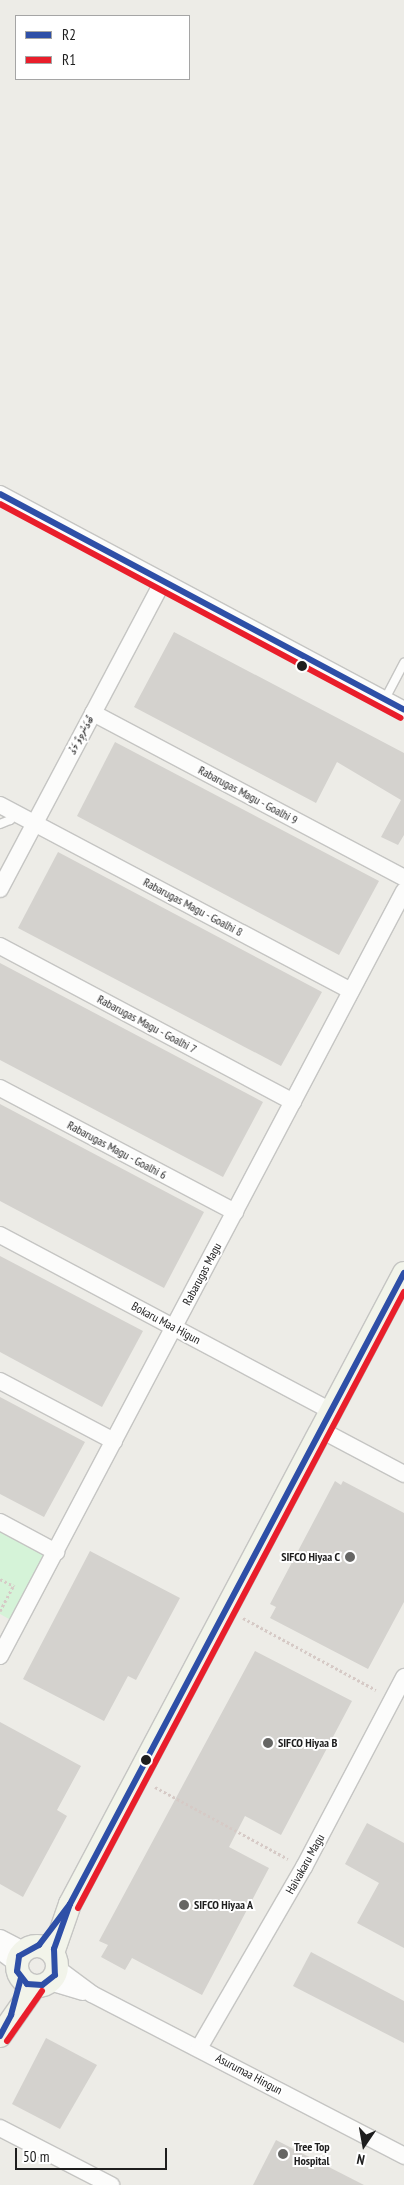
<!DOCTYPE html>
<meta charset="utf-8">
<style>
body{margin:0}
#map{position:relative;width:404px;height:2185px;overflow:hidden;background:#edece7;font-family:"PT Sans Narrow","Noto Sans Thaana",sans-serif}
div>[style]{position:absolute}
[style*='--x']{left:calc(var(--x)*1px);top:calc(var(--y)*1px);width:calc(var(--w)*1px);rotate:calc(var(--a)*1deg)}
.park>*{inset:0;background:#d5f3d8}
.building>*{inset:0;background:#d4d2ce}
.path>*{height:3px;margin-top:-1.5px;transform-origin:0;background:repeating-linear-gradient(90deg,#d6cac6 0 2.5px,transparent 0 5px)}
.roads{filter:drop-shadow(1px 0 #c5c5c3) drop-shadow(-1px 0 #c5c5c3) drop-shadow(0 1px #c5c5c3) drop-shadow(0 -1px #c5c5c3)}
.lane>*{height:8px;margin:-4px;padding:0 4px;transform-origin:4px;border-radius:4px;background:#fcfcfb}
.street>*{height:16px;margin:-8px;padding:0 8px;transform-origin:8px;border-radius:8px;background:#fcfcfb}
.secondary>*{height:22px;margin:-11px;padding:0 11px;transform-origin:11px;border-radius:11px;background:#f2f4ea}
.secondary>.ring{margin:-11px;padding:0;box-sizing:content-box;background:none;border:22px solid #f2f4ea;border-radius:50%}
.bus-1>*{height:6px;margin:-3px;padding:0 3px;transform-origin:3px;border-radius:3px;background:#2e4fa7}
.bus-2>*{height:6px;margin:-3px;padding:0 3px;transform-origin:3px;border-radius:3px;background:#e91e2b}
.dots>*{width:14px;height:14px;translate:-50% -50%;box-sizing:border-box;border:2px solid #fff;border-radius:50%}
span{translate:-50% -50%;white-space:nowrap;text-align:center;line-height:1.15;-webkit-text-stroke:4px #fff;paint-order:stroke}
.street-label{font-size:12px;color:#1e1e1e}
.poi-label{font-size:12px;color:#1e1e1e;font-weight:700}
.right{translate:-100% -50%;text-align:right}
.left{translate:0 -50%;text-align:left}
.legend{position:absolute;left:15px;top:15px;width:175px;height:65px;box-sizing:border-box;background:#fff;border:1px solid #a5a5a5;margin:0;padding:6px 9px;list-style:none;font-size:15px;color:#1e1e1e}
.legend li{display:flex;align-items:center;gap:10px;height:25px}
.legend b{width:25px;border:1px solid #a5a5a5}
.north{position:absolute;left:339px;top:2120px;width:50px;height:50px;-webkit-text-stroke:4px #fff;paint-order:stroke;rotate:192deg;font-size:14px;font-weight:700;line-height:20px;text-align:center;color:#1e1e1e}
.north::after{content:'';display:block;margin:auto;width:18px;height:22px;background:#1e1e1e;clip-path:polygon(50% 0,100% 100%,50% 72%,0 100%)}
.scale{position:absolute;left:15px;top:2148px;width:152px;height:22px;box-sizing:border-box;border:2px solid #1e1e1e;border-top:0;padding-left:6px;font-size:15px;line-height:18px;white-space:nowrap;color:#1e1e1e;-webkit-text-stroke:4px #fff;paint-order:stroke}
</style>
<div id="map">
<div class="park">
<i style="clip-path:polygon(0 1522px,56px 1552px,18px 1624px,0 1614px)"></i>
</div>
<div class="building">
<i style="clip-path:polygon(174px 632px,404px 753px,404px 835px,398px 845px,381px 837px,401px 800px,337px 762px,316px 803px,134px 707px)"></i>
<i style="clip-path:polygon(115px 742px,379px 881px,339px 955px,77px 816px)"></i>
<i style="clip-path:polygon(58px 852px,322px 992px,281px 1066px,18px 928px)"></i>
<i style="clip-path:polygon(0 963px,263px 1102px,223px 1177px,0 1060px)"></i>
<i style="clip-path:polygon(0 1104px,204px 1212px,164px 1288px,0 1201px)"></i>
<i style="clip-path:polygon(0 1256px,143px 1331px,102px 1407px,0 1352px)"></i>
<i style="clip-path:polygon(0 1397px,85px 1442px,44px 1517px,0 1494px)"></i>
<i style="clip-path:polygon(335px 1481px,341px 1485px,343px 1481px,404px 1513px,404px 1602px,368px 1669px,270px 1618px,276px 1607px,270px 1604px)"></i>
<i style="clip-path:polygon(90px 1551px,180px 1598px,136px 1680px,128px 1676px,104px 1721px,23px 1679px)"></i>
<i style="clip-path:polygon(255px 1651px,352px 1701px,281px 1835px,245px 1816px,229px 1847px,269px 1868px,202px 1995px,132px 1958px,125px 1970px,101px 1957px,108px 1945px,99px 1941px)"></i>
<i style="clip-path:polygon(0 1722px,81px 1766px,57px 1810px,67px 1816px,23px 1897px,0 1884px)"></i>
<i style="clip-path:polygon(367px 1823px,404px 1843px,404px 1948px,357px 1923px,379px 1883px,345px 1864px)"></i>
<i style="clip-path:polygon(311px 1952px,404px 2001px,404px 2043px,293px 1986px)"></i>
<i style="clip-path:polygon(46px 2038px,97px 2065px,60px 2129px,12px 2104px)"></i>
<i style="clip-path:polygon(276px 2140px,364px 2185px,253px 2185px)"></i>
</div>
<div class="path">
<i style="--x:0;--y:1579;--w:16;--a:27"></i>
<i style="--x:0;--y:1611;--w:30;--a:-62"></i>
<i style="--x:243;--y:1618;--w:151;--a:28.4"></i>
<i style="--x:155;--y:1787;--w:151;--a:28.4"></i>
</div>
<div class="roads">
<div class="lane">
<i style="--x:385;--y:699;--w:41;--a:-62.2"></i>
<i style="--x:0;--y:824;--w:11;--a:-22"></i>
<i style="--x:10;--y:820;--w:8;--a:-60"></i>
</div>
<div class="street">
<i style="--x:0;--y:494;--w:458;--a:28.1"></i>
<i style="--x:93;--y:713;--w:352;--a:27.9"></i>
<i style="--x:0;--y:805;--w:397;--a:27.9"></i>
<i style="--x:0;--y:889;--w:348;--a:-62.1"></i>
<i style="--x:0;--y:946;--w:332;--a:28"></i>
<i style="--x:0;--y:1088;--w:266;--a:27.8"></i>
<i style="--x:0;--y:1235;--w:375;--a:28"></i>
<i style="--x:0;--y:1381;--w:129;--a:27.8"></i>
<i style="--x:321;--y:1430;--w:94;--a:27.9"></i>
<i style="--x:0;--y:1522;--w:64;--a:28.2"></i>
<i style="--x:0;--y:1656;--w:865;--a:-62.16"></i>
<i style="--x:0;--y:1938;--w:27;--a:27"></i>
<i style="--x:0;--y:1951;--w:20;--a:37"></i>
<i style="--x:57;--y:1968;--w:44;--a:36.6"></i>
<i style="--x:92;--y:1994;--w:352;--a:27.4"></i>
<i style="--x:50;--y:1982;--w:34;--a:17"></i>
<i style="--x:199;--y:2048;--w:209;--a:-59.9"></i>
<i style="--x:304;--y:1867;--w:215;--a:-62.2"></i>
<i style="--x:0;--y:2128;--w:125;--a:27.2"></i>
</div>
<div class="secondary">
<i class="ring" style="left:17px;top:1946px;width:18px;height:18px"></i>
<i style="--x:53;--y:1953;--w:52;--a:-70.9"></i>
<i style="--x:70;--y:1904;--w:714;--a:-62.11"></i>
<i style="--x:0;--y:2036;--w:61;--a:-55"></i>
</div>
</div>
<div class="bus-1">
<i style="--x:0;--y:494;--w:458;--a:28.1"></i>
<i style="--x:70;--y:1904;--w:48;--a:109.6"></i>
<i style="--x:54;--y:1949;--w:26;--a:88"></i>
<i style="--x:55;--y:1975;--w:16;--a:142"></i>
<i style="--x:42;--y:1985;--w:15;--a:-176"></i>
<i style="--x:27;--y:1984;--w:16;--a:-128"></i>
<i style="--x:17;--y:1971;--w:15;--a:-82"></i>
<i style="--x:19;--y:1956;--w:23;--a:-29"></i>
<i style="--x:39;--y:1945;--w:51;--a:-52.9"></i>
<i style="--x:70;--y:1904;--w:714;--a:-62.11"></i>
<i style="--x:0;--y:2036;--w:24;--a:-62"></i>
<i style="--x:11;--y:2015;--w:38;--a:-75"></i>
</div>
<div class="bus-2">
<i style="--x:0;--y:504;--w:454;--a:28.1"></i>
<i style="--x:78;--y:1908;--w:697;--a:-62.11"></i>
<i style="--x:7;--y:2041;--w:61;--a:-55"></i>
</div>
<div class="dots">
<i style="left:302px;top:666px;background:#1e1e1e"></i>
<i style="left:350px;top:1557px;background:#666664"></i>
<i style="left:268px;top:1743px;background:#666664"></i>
<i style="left:146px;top:1760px;background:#1e1e1e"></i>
<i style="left:184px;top:1905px;background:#666664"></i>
<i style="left:283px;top:2154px;background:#666664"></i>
</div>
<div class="street-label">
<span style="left:81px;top:735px;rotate:-62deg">ބޯގަންވިލާ މަގު</span>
<span style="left:248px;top:795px;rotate:28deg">Rabarugas Magu - Goalhi 9</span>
<span style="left:193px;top:907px;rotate:28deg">Rabarugas Magu - Goalhi 8</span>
<span style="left:147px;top:1024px;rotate:28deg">Rabarugas Magu - Goalhi 7</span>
<span style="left:117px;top:1150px;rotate:28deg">Rabarugas Magu - Goalhi 6</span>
<span style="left:202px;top:1274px;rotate:-62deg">Rabarugas Magu</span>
<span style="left:166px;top:1323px;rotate:28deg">Bokaru Maa Higun</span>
<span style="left:305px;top:1864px;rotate:-61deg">Haivakaru Magu</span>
<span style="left:249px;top:2074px;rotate:28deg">Asurumaa Hingun</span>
</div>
<div class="poi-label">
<span class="right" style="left:340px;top:1557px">SIFCO Hiyaa C</span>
<span class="left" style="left:278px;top:1743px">SIFCO Hiyaa B</span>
<span class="left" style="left:194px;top:1905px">SIFCO Hiyaa A</span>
<span class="left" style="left:294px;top:2154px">Tree Top<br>Hospital</span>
</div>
<ul class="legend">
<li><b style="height:6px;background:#2e4fa7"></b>R2</li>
<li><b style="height:6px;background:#e91e2b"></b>R1</li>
</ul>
<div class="north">N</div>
<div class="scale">50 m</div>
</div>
